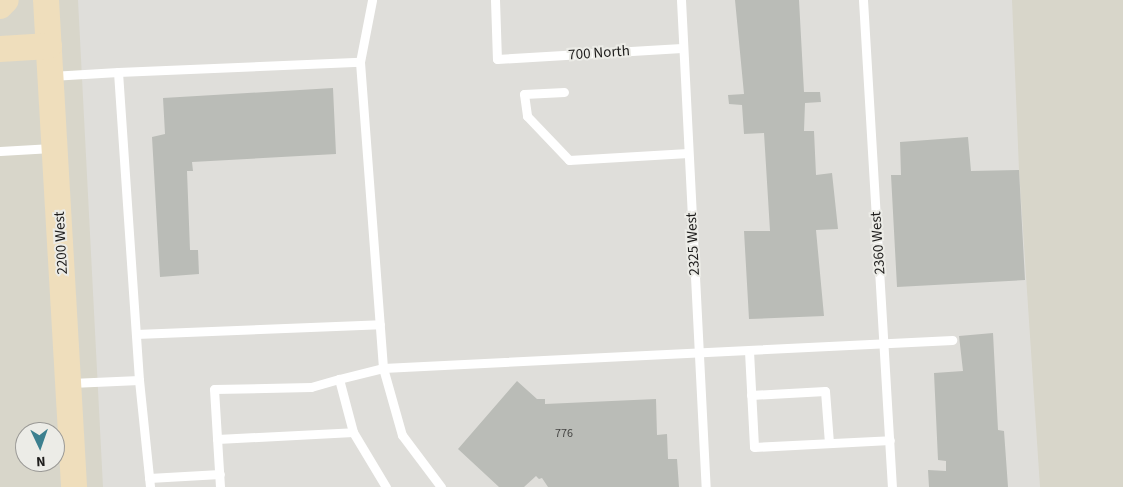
<!DOCTYPE html>
<style>
body{margin:0}
#map{position:relative;width:1123px;height:487px;overflow:hidden;background:#dfdeda;font-family:"Source Sans 3",sans-serif}
div>[style]{position:absolute}
[style*='--x']{left:calc(var(--x)*1px);top:calc(var(--y)*1px);width:calc(var(--w)*1px);rotate:calc(var(--a)*1deg)}
.built>*{inset:0;background:#d8d6ca}
.building>*{inset:0;background:#babcb7}
.lane>*{height:9px;margin:-4.5px;padding:0 4.5px;transform-origin:4.5px;border-radius:4.5px;background:#fff}
.secondary>*{height:26px;margin:-13px;padding:0 13px;transform-origin:13px;border-radius:13px;background:#efdebc}
span{translate:-50% -50%;white-space:nowrap;text-align:center;line-height:1.15;-webkit-text-stroke:4px #ecece7;paint-order:stroke}
.number-label{font-size:12px;color:#454543}
.number-label span{-webkit-text-stroke-width:0}
.street-label{font-size:15px;color:#1e1d1c}
.north{position:absolute;left:15px;top:422px;width:50px;height:50px;box-sizing:border-box;background:#ecece7;border:1px solid #9a9996;border-radius:50%;rotate:177deg;font-size:14px;font-weight:700;line-height:20px;text-align:center;color:#1e1d1c}
.north::after{content:'';display:block;margin:auto;width:18px;height:22px;background:#3c808f;clip-path:polygon(50% 0,100% 100%,50% 72%,0 100%)}
</style>
<div id="map">
<div class="built">
<i style="clip-path:polygon(evenodd,0 0,78px 0,103px 487px,0 487px,0 0,25px 432px,55px 432px,55px 462px,25px 462px,25px 432px)"></i>
<i style="clip-path:polygon(1012px 0,1123px 0,1123px 487px,1040px 487px,1019px 170px)"></i>
</div>
<div class="building">
<i style="clip-path:polygon(735px 0,799px 0,804px 92px,820px 92px,821px 102px,805px 103px,804px 131px,814px 131px,816px 175px,832px 173px,838px 229px,816px 230px,824px 316px,749px 319px,744px 231px,770px 231px,764px 133px,744px 134px,742px 105px,729px 104px,728px 95px,744px 94px)"></i>
<i style="clip-path:polygon(333px 88px,336px 154px,192px 162px,193px 171px,187px 171px,190px 250px,198px 250px,199px 274px,160px 277px,152px 137px,165px 134px,163px 98px)"></i>
<i style="clip-path:polygon(968px 137px,971px 171px,1019px 170px,1025px 280px,897px 287px,891px 175px,901px 175px,900px 142px)"></i>
<i style="clip-path:polygon(993px 333px,998px 430px,1004px 431px,1008px 487px,929px 487px,928px 470px,946px 471px,946px 461px,938px 460px,934px 373px,963px 371px,959px 336px)"></i>
<i style="clip-path:polygon(517px 381px,537px 399px,545px 399px,545px 404px,656px 399px,657px 435px,667px 434px,668px 459px,677px 459px,679px 487px,548px 487px,542px 478px,539px 479px,536px 476px,524px 487px,499px 487px,458px 449px)"></i>
</div>
<div class="lane">
<i style="--x:495;--y:0;--w:59;--a:88.1"></i>
<i style="--x:497;--y:59;--w:185;--a:-3.4"></i>
<i style="--x:681;--y:0;--w:488;--a:87.1"></i>
<i style="--x:863;--y:0;--w:488;--a:86.6"></i>
<i style="--x:360;--y:62;--w:63;--a:-79"></i>
<i style="--x:118;--y:72;--w:242;--a:-2.4"></i>
<i style="--x:360;--y:62;--w:307;--a:85.7"></i>
<i style="--x:383;--y:368;--w:70;--a:74.2"></i>
<i style="--x:402;--y:435;--w:65;--a:53.1"></i>
<i style="--x:51;--y:76;--w:67;--a:-3.4"></i>
<i style="--x:118;--y:72;--w:309;--a:86.1"></i>
<i style="--x:139;--y:380;--w:68;--a:177.5"></i>
<i style="--x:564;--y:92;--w:40;--a:177.1"></i>
<i style="--x:524;--y:94;--w:22;--a:82"></i>
<i style="--x:527;--y:116;--w:61;--a:46.3"></i>
<i style="--x:569;--y:160;--w:119;--a:-3.4"></i>
<i style="--x:0;--y:151;--w:52;--a:-3.3"></i>
<i style="--x:136;--y:334;--w:244;--a:-2.3"></i>
<i style="--x:749;--y:351;--w:96;--a:87"></i>
<i style="--x:754;--y:447;--w:136;--a:-2.9"></i>
<i style="--x:139;--y:380;--w:108;--a:84.1"></i>
<i style="--x:751;--y:395;--w:74;--a:-3.1"></i>
<i style="--x:825;--y:391;--w:52;--a:85.6"></i>
<i style="--x:217;--y:439;--w:136;--a:-2.9"></i>
<i style="--x:149;--y:478;--w:71;--a:-3.2"></i>
<i style="--x:220;--y:487;--w:98;--a:-93.5"></i>
<i style="--x:214;--y:389;--w:97;--a:-1.2"></i>
<i style="--x:311;--y:387;--w:29;--a:-16"></i>
<i style="--x:386;--y:487;--w:64;--a:-121"></i>
<i style="--x:353;--y:432;--w:55;--a:-104.8"></i>
<i style="--x:339;--y:379;--w:45;--a:-14"></i>
<i style="--x:383;--y:368;--w:570;--a:-2.82"></i>
</div>
<div class="secondary">
<i style="--x:46;--y:0;--w:488;--a:86.7"></i>
<i style="--x:0;--y:6;--w:8;--a:-45"></i>
<i style="--x:0;--y:49;--w:49;--a:-3.5"></i>
</div>
<div class="number-label">
<span style="left:564px;top:434px">776</span>
</div>
<div class="street-label">
<span style="left:599px;top:53px;rotate:-4deg">700 North</span>
<span style="left:61px;top:243px;rotate:-93deg">2200 West</span>
<span style="left:878px;top:243px;rotate:-94deg">2360 West</span>
<span style="left:693px;top:244px;rotate:-93deg">2325 West</span>
</div>
<div class="north">N</div>
</div>
